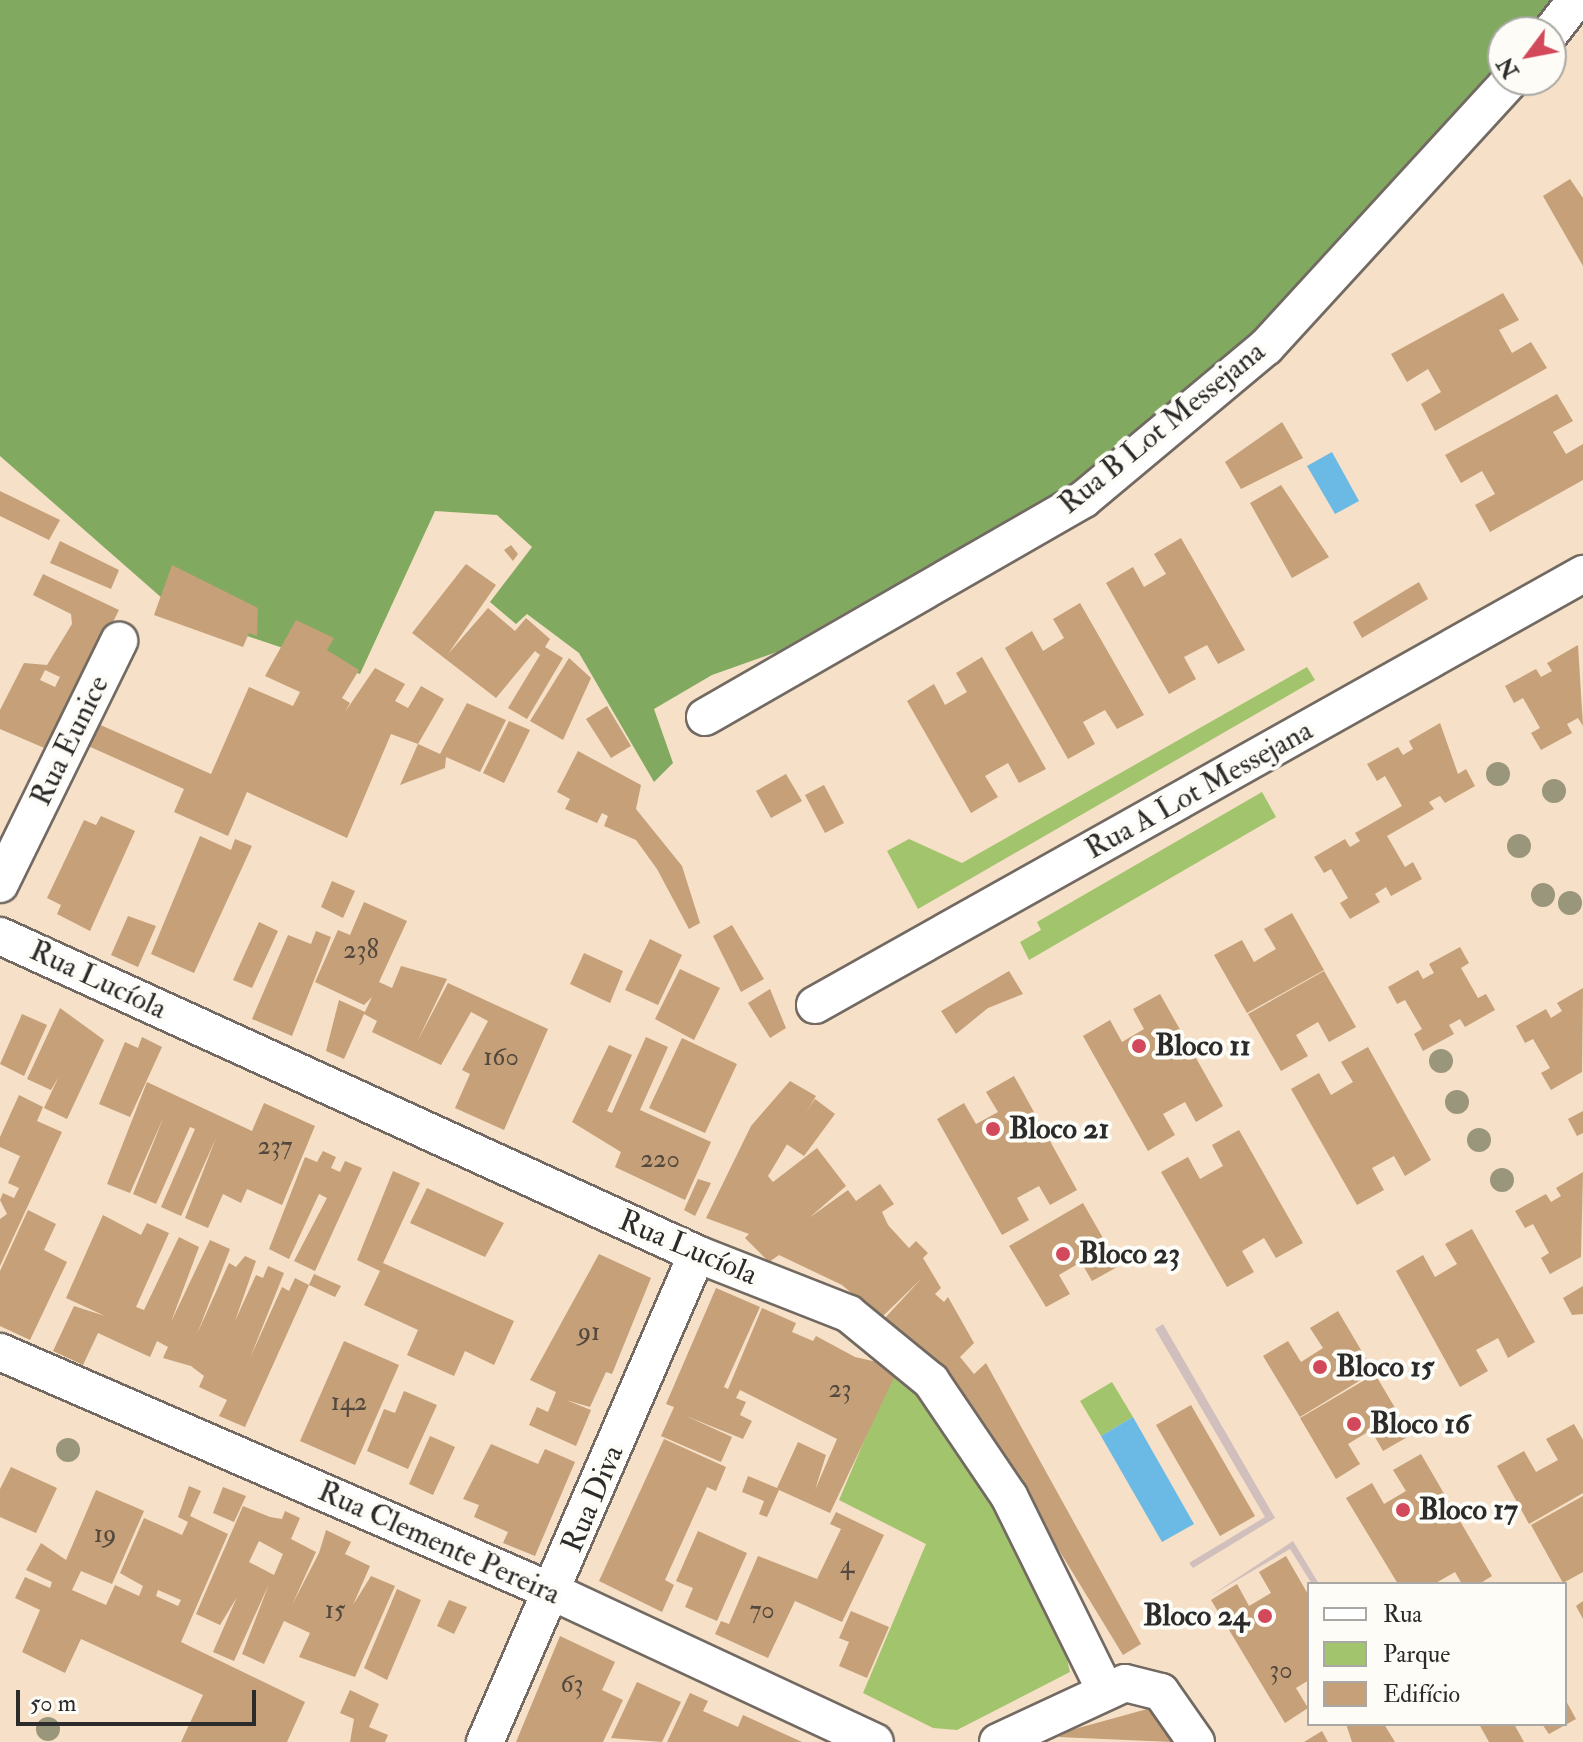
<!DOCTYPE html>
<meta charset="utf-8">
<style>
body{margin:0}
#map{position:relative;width:1583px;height:1742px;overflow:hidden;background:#f6e0c7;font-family:"IM FELL Double Pica",serif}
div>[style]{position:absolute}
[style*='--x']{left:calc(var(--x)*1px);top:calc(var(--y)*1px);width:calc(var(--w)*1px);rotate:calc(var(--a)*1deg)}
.industrial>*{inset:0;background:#d1bfbd}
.green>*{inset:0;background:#a2c46d}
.forest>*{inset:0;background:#81aa60}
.water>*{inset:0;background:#6bb9e5}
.building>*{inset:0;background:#c5a078}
.roads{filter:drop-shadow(2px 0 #726a62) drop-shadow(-2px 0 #726a62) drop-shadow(0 2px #726a62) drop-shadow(0 -2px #726a62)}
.minor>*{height:36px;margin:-18px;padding:0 18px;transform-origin:18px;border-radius:18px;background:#fff}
.trees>*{width:24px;height:24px;margin:-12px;border-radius:50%;background:#9a967c}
.dots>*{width:22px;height:22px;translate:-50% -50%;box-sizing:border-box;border:4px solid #fdfcf7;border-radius:50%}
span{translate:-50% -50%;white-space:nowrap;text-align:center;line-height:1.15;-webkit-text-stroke:8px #fdfcf7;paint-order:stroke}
.number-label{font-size:26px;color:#52483e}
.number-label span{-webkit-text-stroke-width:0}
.street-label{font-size:30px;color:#2b2b2b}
.poi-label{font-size:30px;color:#2b2b2b;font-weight:700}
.left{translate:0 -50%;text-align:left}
.right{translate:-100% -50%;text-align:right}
.legend{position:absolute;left:1307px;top:1582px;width:260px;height:144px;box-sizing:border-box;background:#fdfcf7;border:2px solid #a9a8a5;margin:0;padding:10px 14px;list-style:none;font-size:24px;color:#2b2b2b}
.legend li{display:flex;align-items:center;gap:16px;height:40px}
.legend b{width:40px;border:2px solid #a9a8a5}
.north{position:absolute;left:1487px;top:16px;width:80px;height:80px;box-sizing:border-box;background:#fdfcf7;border:2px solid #a9a8a5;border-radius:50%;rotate:238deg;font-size:22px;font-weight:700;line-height:32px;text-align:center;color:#2b2b2b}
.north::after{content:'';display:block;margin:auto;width:28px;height:36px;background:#d1495b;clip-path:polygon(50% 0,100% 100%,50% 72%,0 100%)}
.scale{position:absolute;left:16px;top:1690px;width:240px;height:36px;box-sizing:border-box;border:4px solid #2b2b2b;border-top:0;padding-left:10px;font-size:24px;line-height:28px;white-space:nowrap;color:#2b2b2b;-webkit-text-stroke:6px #fdfcf7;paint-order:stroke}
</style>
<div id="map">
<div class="industrial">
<i style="clip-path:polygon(1163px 1324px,1275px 1518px,1193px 1568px,1189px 1563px,1265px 1517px,1155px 1329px)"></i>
<i style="clip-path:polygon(1293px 1541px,1319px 1584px,1312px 1584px,1290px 1549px,1210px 1596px)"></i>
</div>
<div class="green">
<i style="clip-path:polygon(1307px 667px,1315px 680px,918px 909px,887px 851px,909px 839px,962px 863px)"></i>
<i style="clip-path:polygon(1262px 792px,1276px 817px,1029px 960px,1020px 942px,1041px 930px,1037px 922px)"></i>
<i style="clip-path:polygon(897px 1363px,1001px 1519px,1063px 1642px,1070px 1672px,957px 1730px,933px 1728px,863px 1693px,926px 1544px,839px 1500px)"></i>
<i style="clip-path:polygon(1112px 1382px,1133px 1417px,1101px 1436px,1080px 1401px)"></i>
</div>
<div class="forest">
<i style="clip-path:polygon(0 0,1552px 0,1527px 32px,1503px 32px,1503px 61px,1379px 215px,1247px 338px,1074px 482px,777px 652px,712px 675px,654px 709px,673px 763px,654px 782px,579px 653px,527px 614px,516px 624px,490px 602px,532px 547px,497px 515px,435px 511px,360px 674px,179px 613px,0 456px)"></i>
</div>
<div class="water">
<i style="clip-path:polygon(1332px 452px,1359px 501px,1335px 514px,1307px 466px)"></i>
<i style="clip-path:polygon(1133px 1417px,1194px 1524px,1162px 1542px,1101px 1436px)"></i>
</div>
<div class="building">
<i style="clip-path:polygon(1570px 179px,1583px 198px,1583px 266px,1543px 196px)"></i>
<i style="clip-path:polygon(1503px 293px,1519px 320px,1499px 330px,1512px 353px,1531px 342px,1547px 368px,1435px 431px,1421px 404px,1441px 392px,1428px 369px,1407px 382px,1391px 354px)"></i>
<i style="clip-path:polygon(1557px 394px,1573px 421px,1553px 432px,1566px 454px,1583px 444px,1583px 480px,1490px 532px,1475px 505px,1495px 494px,1482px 471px,1461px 483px,1445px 455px)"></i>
<i style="clip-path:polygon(1282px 422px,1303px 458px,1241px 489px,1225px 462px)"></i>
<i style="clip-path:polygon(1281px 485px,1329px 557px,1292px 578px,1250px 503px)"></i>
<i style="clip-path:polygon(0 491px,60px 520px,49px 540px,0 516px)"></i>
<i style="clip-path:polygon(1181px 538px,1245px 650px,1218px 664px,1207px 645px,1184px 657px,1196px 679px,1169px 694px,1106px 583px,1133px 567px,1144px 587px,1166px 574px,1154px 554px)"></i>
<i style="clip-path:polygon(60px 541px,119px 570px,111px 589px,50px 563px)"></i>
<i style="clip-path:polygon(511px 545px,518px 554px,513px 561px,504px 550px)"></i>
<i style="clip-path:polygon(466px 564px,496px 585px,448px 654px,488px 608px,515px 631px,526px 618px,550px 639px,545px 647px,563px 658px,527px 719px,508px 708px,540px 655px,535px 651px,496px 698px,412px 633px)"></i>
<i style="clip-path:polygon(172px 565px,258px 608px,257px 636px,249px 633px,243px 647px,154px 615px)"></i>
<i style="clip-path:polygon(evenodd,43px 574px,119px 610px,49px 750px,0 729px,0 710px,24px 663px,47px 665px,72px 624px,71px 614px,33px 595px,43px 574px,45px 670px,60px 677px,55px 687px,40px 680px,45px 670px)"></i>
<i style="clip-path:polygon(1419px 582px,1428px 599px,1362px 638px,1353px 622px)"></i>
<i style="clip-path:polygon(1080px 603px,1144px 715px,1117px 729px,1105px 710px,1083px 722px,1095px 744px,1068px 759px,1005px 648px,1032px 631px,1043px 651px,1064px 638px,1053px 619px)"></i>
<i style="clip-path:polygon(296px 620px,334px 638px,327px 650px,359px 670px,342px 698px,350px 703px,345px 712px,375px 668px,405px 684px,395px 701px,408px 708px,421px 686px,444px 699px,418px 744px,391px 734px,347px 838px,247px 792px,228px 836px,174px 812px,184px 789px,86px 745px,96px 723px,211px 774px,249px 687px,293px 706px,300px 692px,265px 676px)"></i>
<i style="clip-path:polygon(1578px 645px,1583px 726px,1578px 718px,1567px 724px,1572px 733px,1541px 750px,1531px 733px,1540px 728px,1523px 698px,1514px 703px,1505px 686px,1536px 669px,1541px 677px,1552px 671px,1547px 663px)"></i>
<i style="clip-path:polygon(982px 657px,1046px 769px,1019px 783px,1008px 763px,985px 776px,998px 797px,971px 813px,907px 701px,934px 684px,945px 705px,967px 692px,956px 673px)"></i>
<i style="clip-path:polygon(569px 658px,591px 678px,563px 740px,530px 721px)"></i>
<i style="clip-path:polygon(467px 703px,506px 720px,480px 772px,446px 757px,445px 768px,400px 785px,418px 744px,440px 754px)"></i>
<i style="clip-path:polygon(607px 706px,631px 746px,611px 758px,586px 719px)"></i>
<i style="clip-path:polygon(509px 721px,530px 730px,504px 783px,483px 773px)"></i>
<i style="clip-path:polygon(1440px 723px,1458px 774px,1466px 769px,1475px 786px,1445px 803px,1440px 796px,1429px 802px,1434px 809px,1387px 836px,1405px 867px,1413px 862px,1422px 879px,1391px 896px,1386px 887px,1375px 894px,1380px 902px,1350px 919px,1340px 903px,1348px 898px,1331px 869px,1324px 873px,1314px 857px,1345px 839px,1350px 847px,1360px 841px,1355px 833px,1402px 806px,1385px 776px,1377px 781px,1367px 764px,1398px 747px,1403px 755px,1413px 749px,1409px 741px)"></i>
<i style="clip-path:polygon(578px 751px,641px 785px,636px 809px,682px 866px,700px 923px,689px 929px,657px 869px,636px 840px,604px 826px,608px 816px,602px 813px,597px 823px,565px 809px,570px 799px,557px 792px)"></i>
<i style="clip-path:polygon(786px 774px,802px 801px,771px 818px,756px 791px)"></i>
<i style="clip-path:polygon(824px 785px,844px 823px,825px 833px,805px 795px)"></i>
<i style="clip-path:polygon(101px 816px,135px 831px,90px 931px,57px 914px,61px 905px,47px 898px,84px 820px,96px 825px)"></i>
<i style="clip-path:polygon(200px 836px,231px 850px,235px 839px,252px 846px,194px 973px,151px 954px)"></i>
<i style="clip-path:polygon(332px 881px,355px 891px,343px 918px,321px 907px)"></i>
<i style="clip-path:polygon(364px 902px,407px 921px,379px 982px,392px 988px,401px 966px,447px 979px,417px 1042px,448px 983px,548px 1029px,504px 1130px,455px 1108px,470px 1074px,462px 1070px,488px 1021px,471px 1012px,441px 1065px,372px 1032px,377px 1021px,364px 1014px,344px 1059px,326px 1051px,339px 1000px,365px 1012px,372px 997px,364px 1005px,315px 982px,338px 930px,350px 935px)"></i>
<i style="clip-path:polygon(1292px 913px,1324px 970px,1247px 1013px,1214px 955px,1242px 940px,1254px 962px,1276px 949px,1264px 929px)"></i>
<i style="clip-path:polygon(128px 916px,156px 926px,138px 967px,111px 955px)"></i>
<i style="clip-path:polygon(259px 922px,278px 931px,252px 988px,233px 980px)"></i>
<i style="clip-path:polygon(732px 925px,764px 979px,741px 992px,713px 936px)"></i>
<i style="clip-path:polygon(316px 931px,331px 937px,292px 1036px,252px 1019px,288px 935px,311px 944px)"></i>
<i style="clip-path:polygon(650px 939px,682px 955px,658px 1005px,625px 990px)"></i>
<i style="clip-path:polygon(1460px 947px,1469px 963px,1461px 968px,1478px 998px,1486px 994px,1495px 1010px,1465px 1027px,1460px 1019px,1449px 1025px,1454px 1034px,1423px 1051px,1414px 1034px,1422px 1029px,1405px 1000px,1397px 1004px,1388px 987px,1418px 970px,1423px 979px,1434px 973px,1429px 964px)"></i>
<i style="clip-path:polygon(584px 953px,623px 971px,610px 1003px,570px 984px)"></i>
<i style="clip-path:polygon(680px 969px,720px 988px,694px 1040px,655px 1019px)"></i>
<i style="clip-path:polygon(1009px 971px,1023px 994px,988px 1008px,956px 1034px,941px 1011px)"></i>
<i style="clip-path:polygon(1324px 971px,1356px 1027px,1329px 1042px,1318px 1022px,1296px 1035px,1308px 1056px,1281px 1071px,1248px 1014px)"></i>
<i style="clip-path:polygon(1583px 988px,1582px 1072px,1551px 1090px,1541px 1073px,1550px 1068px,1533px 1039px,1525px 1043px,1516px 1026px,1546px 1009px,1551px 1018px,1562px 1011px,1557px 1003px)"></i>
<i style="clip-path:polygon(770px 989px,786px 1028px,770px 1038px,748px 1003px)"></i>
<i style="clip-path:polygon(1160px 994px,1223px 1106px,1196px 1122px,1185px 1102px,1163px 1114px,1175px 1135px,1148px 1151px,1083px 1036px,1110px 1020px,1122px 1042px,1144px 1029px,1133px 1009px)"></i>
<i style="clip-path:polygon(60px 1008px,104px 1040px,67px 1119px,44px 1108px,59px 1076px,51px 1090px,27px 1079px)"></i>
<i style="clip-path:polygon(22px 1014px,47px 1025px,24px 1076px,0 1064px)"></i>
<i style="clip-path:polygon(142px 1037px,162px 1047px,130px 1117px,99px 1104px,125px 1042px,138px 1048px)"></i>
<i style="clip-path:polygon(646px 1037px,668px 1047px,640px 1110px,711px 1142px,685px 1200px,615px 1167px,621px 1152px,572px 1122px,609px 1045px,632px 1055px,607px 1111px,612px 1113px)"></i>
<i style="clip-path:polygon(682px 1038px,737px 1064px,705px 1133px,649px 1108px)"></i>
<i style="clip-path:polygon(1368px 1047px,1431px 1160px,1405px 1176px,1394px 1156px,1372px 1168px,1384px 1190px,1357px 1205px,1291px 1089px,1319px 1073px,1331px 1095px,1353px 1082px,1341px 1062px)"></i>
<i style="clip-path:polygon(1014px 1076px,1077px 1190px,1050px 1205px,1039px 1186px,1017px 1198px,1029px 1220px,1002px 1235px,937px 1119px,964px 1103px,976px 1124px,998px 1112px,986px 1092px)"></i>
<i style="clip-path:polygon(790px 1081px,816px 1096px,768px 1176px,773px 1182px,817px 1148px,846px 1186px,809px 1218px,848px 1190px,856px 1201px,880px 1184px,894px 1204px,882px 1212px,888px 1225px,909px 1248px,916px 1241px,928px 1253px,923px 1258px,941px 1288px,935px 1294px,944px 1302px,948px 1297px,974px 1343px,960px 1357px,974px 1374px,986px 1363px,1141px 1644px,1123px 1655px,974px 1411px,884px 1319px,922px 1278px,881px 1318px,842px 1285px,779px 1255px,769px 1262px,745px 1238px,749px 1234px,706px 1218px,751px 1126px)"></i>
<i style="clip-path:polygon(147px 1082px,252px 1131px,264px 1103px,315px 1126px,282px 1205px,247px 1189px,241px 1203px,223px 1194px,208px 1228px,185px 1218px,216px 1138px,181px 1216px,161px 1207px,195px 1129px,190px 1127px,156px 1204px,133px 1194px,164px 1116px,130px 1193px,107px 1184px)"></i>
<i style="clip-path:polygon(19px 1095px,43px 1107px,37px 1121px,62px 1132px,0 1266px,0 1219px,7px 1214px,0 1200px,3px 1193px,14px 1198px,19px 1188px,8px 1183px,20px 1156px,0 1147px,0 1137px)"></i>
<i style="clip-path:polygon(815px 1099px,835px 1114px,804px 1156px,785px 1143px)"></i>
<i style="clip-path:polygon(1583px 1111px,1583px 1133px,1577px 1136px,1568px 1119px)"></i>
<i style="clip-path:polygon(1239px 1130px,1303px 1243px,1276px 1258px,1264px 1238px,1242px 1251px,1254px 1272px,1227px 1287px,1161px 1172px,1188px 1157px,1200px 1179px,1223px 1166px,1212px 1145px)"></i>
<i style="clip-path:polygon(323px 1151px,336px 1157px,331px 1168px,340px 1172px,345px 1161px,362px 1168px,315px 1271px,294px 1261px,327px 1198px,319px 1194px,289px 1259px,269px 1249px,305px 1157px,317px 1162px)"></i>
<i style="clip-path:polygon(393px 1171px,420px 1183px,383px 1263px,514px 1321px,494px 1365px,465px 1351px,454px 1376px,407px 1355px,418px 1330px,364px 1305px,380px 1271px,357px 1260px)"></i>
<i style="clip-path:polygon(1583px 1172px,1581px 1257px,1550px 1274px,1541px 1258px,1549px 1253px,1533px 1224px,1525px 1228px,1515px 1211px,1546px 1194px,1551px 1202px,1561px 1196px,1556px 1188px)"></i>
<i style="clip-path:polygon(698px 1179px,711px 1183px,695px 1216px,684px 1210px)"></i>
<i style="clip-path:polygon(427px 1188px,504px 1223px,485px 1257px,410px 1223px)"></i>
<i style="clip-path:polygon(1083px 1203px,1119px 1266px,1092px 1281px,1081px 1262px,1059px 1275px,1070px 1294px,1046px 1307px,1009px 1246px)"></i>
<i style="clip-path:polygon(28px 1210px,56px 1224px,44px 1250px,67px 1262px,30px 1340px,0 1326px,0 1271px)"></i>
<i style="clip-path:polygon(103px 1215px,141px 1235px,147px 1223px,169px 1233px,136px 1307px,144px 1310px,179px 1237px,199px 1247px,171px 1322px,210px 1240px,230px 1249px,197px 1334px,229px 1263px,236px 1267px,245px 1256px,256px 1261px,235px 1321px,256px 1275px,263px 1278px,268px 1266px,284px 1273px,250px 1358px,282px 1287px,289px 1291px,295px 1278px,309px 1285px,314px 1274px,341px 1286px,335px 1297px,309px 1285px,245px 1427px,219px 1416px,227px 1400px,199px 1387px,204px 1376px,191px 1366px,163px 1358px,168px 1347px,157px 1341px,150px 1357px,98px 1333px,83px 1365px,53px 1351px,74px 1306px,105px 1316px,66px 1298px)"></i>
<i style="clip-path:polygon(1472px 1229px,1535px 1342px,1508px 1358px,1498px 1338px,1476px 1350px,1488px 1371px,1460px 1387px,1396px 1271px,1423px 1255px,1435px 1277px,1457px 1264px,1445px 1244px)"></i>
<i style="clip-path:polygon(599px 1254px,651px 1278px,612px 1374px,606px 1372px,590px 1407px,566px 1400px,591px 1410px,576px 1446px,529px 1425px,537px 1407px,548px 1412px,556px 1392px,530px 1380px)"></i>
<i style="clip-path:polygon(1583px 1286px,1583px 1314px,1572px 1315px,1563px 1298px)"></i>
<i style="clip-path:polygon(716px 1288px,760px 1307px,724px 1387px,728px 1389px,762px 1308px,796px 1323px,792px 1332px,813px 1341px,816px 1336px,855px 1357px,899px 1367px,830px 1513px,779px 1490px,767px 1517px,759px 1514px,764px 1501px,742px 1492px,748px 1476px,777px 1488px,798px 1442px,826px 1455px,815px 1490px,837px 1439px,740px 1390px,736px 1398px,746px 1402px,740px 1415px,752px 1421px,743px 1439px,686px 1416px,732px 1437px,721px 1462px,661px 1436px,674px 1407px,666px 1404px)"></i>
<i style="clip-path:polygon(1338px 1311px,1374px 1372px,1300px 1417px,1263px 1356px,1288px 1341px,1301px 1362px,1323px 1348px,1310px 1328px)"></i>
<i style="clip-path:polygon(344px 1341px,399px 1365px,355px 1465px,300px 1441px)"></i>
<i style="clip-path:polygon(1375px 1374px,1411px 1435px,1383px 1451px,1371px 1430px,1348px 1444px,1360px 1464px,1336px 1479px,1300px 1418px)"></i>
<i style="clip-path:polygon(404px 1391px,437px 1405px,408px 1469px,367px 1451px,384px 1409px,395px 1413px)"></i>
<i style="clip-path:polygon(1191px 1405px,1255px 1516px,1220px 1536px,1156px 1425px)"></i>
<i style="clip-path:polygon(1574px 1424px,1583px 1440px,1583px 1493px,1529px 1524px,1497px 1466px,1524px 1451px,1536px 1472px,1558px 1460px,1546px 1439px)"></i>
<i style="clip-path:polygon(430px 1436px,455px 1447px,433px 1495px,409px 1484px)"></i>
<i style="clip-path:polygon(664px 1439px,726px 1467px,716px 1491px,707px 1487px,670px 1569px,665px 1580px,674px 1585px,662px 1612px,599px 1581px)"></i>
<i style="clip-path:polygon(491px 1444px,538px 1464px,545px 1449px,575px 1462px,535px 1556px,503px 1543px,508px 1532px,474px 1517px,479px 1505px,463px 1499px)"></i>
<i style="clip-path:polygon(1421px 1454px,1492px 1576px,1479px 1584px,1462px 1584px,1455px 1572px,1434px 1584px,1398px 1584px,1346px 1498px,1372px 1483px,1384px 1504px,1406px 1491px,1393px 1470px)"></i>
<i style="clip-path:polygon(11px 1467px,57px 1488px,36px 1533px,0 1517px,0 1489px)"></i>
<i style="clip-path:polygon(evenodd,189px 1486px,201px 1491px,190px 1516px,228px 1534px,181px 1642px,305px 1702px,287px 1742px,181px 1742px,203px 1695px,81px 1639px,65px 1673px,22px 1652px,40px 1610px,15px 1598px,25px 1577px,50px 1588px,52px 1582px,26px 1570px,41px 1543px,66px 1560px,96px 1490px,144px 1511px,112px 1584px,81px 1571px,72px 1590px,106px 1605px,115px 1585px,139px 1596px,143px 1586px,120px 1573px,144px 1518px,182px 1535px,188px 1522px,178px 1517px,189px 1486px,158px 1590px,181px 1600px,178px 1606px,156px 1596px,158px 1590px)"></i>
<i style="clip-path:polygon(223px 1487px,246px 1496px,234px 1522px,213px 1513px)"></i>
<i style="clip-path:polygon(1583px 1496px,1583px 1572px,1563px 1583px,1531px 1525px)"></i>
<i style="clip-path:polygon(evenodd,243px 1506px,270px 1517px,282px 1519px,285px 1511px,300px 1518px,291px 1539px,316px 1552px,292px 1605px,319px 1553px,326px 1530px,351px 1542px,345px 1554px,370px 1566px,353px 1605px,371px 1576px,395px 1586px,355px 1677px,299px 1657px,310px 1633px,284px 1621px,264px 1664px,242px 1654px,269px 1584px,234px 1661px,213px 1652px,237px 1597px,220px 1625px,196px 1614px,243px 1506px,259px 1541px,283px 1554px,274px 1575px,249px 1562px,259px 1541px)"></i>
<i style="clip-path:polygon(836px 1512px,884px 1535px,842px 1622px,795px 1601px,768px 1658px,715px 1634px,721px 1621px,729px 1624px,758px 1556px,817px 1579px,841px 1529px,830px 1524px)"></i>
<i style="clip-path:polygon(698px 1531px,747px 1553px,717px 1621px,685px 1607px,693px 1588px,676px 1581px)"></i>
<i style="clip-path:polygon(1286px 1556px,1309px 1596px,1309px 1680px,1296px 1688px,1308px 1708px,1285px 1723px,1211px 1600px,1237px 1584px,1249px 1606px,1271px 1593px,1259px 1572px)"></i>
<i style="clip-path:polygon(397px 1589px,421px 1600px,387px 1680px,364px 1668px)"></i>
<i style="clip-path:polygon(449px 1600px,467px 1607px,454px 1634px,437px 1626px)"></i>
<i style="clip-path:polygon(1583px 1601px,1583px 1619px,1576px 1606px)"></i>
<i style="clip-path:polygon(851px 1611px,889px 1627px,867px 1678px,839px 1666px,849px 1642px,839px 1638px)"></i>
<i style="clip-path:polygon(560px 1636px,615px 1662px,602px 1690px,623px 1700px,603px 1742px,516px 1742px)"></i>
<i style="clip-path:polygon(637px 1682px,681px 1702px,662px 1742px,611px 1738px)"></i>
<i style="clip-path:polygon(350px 1690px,379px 1704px,369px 1727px,388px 1735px,385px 1742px,350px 1742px,354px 1719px,340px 1713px)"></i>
<i style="clip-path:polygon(690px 1693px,708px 1701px,703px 1711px,738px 1727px,743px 1715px,802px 1742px,667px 1742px)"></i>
<i style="clip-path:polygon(1565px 1699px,1576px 1719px,1549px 1734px,1542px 1724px,1565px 1724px)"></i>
<i style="clip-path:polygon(1151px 1708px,1172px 1742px,1058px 1737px,1071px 1730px)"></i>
<i style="clip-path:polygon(1346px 1724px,1384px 1724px,1395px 1742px,1352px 1742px)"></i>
<i style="clip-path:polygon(1479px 1724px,1514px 1724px,1524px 1742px,1489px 1742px)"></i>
<i style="clip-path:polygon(1322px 1731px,1328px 1742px,1304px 1742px)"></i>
</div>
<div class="roads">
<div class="minor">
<i style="--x:1551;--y:32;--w:41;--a:-52"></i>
<i style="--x:705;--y:717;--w:437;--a:-29.9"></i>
<i style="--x:1084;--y:499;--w:237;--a:-39.9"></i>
<i style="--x:1266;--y:347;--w:362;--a:-47.5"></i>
<i style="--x:0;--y:884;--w:271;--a:-63.9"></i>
<i style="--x:0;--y:936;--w:766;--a:24.52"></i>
<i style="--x:697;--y:1254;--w:163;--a:21.5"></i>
<i style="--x:849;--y:1314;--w:106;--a:39.3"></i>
<i style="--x:931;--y:1381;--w:139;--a:55.9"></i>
<i style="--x:1009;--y:1496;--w:216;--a:63.7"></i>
<i style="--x:815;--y:1005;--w:881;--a:-29.3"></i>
<i style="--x:0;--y:1352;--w:603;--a:23.46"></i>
<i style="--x:553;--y:1592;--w:355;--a:25"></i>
<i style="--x:485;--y:1742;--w:532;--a:-66.52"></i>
<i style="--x:998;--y:1742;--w:140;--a:-24.9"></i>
<i style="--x:1125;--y:1683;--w:37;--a:14"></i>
<i style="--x:1161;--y:1692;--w:61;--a:55"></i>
</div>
</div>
<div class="trees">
<i style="left:1498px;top:774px"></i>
<i style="left:1554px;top:791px"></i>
<i style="left:1519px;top:846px"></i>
<i style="left:1543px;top:895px"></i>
<i style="left:1570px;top:903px"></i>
<i style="left:1441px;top:1061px"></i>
<i style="left:1457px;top:1102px"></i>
<i style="left:1479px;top:1140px"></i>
<i style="left:1502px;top:1180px"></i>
<i style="left:68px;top:1450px"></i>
<i style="left:48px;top:1729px"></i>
</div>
<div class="dots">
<i style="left:1139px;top:1046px;background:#d1495b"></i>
<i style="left:993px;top:1129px;background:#d1495b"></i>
<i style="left:1063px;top:1254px;background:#d1495b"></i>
<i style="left:1320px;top:1367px;background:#d1495b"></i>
<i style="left:1354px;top:1424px;background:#d1495b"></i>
<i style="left:1403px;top:1510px;background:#d1495b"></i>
<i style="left:1265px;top:1616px;background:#d1495b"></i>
</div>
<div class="number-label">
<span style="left:361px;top:951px">238</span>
<span style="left:501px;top:1058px">160</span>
<span style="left:275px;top:1147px">237</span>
<span style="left:660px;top:1160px">220</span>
<span style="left:589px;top:1333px">91</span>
<span style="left:840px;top:1390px">23</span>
<span style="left:349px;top:1403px">142</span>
<span style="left:105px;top:1535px">19</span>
<span style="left:847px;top:1566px">4</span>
<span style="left:335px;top:1611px">15</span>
<span style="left:762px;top:1611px">70</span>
<span style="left:1281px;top:1671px">30</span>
<span style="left:572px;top:1685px">63</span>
</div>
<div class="street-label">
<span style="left:1162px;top:428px;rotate:-39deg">Rua B Lot Messejana</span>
<span style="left:70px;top:741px;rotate:-64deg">Rua Eunice</span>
<span style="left:1199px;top:790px;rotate:-29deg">Rua A Lot Messejana</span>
<span style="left:98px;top:980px;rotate:25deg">Rua Lucíola</span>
<span style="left:688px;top:1248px;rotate:23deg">Rua Lucíola</span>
<span style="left:593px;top:1499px;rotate:-67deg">Rua Diva</span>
<span style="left:439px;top:1543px;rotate:24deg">Rua Clemente Pereira</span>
</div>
<div class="poi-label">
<span class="left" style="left:1155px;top:1046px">Bloco 11</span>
<span class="left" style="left:1009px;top:1129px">Bloco 21</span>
<span class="left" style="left:1079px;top:1254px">Bloco 23</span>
<span class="left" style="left:1336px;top:1367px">Bloco 15</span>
<span class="left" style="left:1370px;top:1424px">Bloco 16</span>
<span class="left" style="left:1419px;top:1510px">Bloco 17</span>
<span class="right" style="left:1249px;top:1616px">Bloco 24</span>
</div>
<ul class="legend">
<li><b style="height:10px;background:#fff"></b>Rua</li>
<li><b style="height:22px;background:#a2c46d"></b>Parque</li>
<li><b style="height:22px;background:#c5a078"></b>Edifício</li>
</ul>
<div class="north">N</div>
<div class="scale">50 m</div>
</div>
